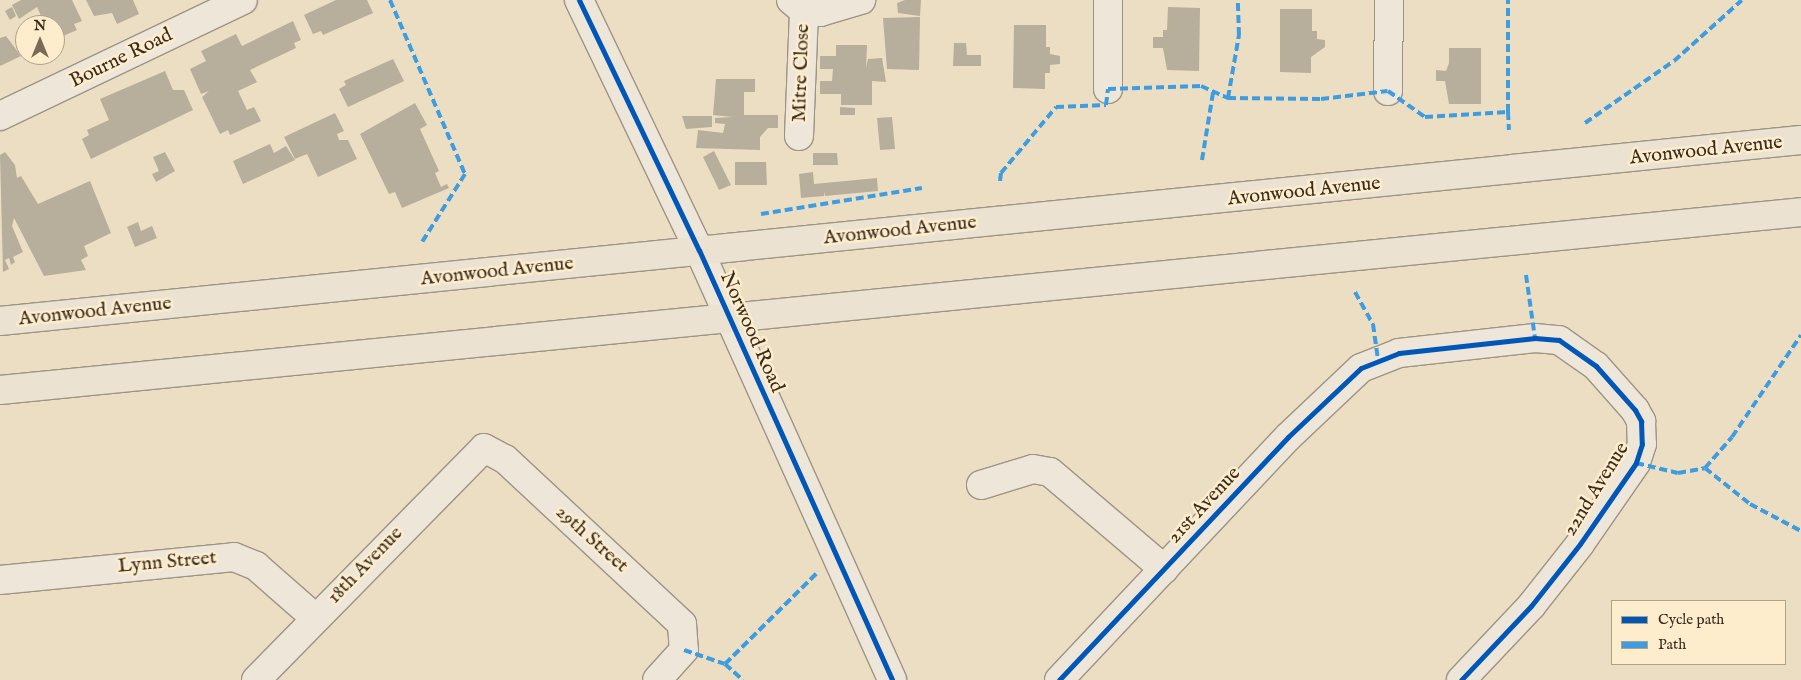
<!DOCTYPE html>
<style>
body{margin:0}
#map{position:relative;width:1801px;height:680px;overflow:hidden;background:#ecdec3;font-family:"IM FELL English",serif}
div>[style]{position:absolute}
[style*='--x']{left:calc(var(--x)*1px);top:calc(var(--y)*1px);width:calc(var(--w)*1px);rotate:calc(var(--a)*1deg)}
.building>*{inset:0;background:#b8ae9c}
.roads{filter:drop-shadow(1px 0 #9e9484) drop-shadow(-1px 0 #9e9484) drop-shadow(0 1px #9e9484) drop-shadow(0 -1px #9e9484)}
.minor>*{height:28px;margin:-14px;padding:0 14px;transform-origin:14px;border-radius:14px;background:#eee6d9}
.major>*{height:28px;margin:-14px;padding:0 14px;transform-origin:14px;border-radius:14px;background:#ebe2d2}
.quiet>*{height:4px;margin-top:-2px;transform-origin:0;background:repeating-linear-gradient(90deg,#3e9de0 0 8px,transparent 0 12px)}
.cycleway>*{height:5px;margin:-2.5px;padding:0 2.5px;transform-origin:2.5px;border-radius:2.5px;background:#0057b8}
span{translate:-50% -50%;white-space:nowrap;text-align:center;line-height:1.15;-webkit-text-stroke:5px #feedcd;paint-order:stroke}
.street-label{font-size:20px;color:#3a2d1f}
.legend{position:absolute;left:1611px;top:600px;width:175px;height:65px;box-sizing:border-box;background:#feedcd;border:1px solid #b0a087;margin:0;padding:6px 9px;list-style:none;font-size:15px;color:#3a2d1f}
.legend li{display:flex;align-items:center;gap:10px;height:25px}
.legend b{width:25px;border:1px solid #b0a087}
.north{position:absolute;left:15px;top:15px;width:50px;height:50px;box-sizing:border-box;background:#feedcd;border:1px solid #b0a087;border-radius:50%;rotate:0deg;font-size:14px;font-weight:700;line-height:20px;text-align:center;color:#3a2d1f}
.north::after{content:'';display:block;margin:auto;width:18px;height:22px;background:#786b58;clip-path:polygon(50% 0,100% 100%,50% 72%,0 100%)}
</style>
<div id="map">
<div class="building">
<i style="clip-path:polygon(21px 0,72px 0,82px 21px,74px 24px,77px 30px,56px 39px,61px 50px,55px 53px,55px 25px,28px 25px,42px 18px,37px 7px,19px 19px,12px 5px)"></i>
<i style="clip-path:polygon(86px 0,133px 0,139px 14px,117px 24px,112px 13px,94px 16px)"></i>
<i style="clip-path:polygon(336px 0,367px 0,373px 13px,323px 35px,321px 31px,313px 34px,304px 15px)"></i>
<i style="clip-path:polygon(905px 0,921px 0,920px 16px,898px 13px,897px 3px)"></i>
<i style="clip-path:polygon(12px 7px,16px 16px,10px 20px,5px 11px)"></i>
<i style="clip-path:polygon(1168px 7px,1200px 8px,1199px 71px,1167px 70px,1163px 48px,1153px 48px,1153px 37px,1163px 37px,1163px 30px,1167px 30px)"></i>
<i style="clip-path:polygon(1280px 9px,1312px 9px,1312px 31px,1317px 31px,1317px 39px,1325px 40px,1325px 47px,1311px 57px,1311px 73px,1280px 72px)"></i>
<i style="clip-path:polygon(920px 17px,919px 70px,887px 69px,883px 18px)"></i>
<i style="clip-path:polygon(293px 21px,301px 40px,294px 43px,296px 48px,250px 70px,257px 82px,238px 91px,247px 110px,254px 107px,261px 121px,230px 135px,228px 130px,220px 134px,202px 97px,209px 91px,201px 94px,190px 69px,206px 61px,201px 51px,236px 34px,242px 46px)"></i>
<i style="clip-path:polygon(1014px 25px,1046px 25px,1046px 47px,1050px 47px,1050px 54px,1060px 56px,1060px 64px,1050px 65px,1050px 73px,1045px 73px,1045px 89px,1013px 88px)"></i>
<i style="clip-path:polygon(6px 36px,21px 56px,0 66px,0 38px)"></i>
<i style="clip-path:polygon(954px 43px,966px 43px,967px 55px,981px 55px,981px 66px,953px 66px)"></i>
<i style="clip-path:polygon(836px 45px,867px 45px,866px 68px,868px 59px,882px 58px,886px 82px,872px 81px,872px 105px,841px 105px,841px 94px,820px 94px,820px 81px,832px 81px,833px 69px,820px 69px,820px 56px,836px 56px)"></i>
<i style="clip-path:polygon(1449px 48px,1481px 48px,1481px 104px,1449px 104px,1445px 81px,1436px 81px,1436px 70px,1446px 71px,1449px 63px)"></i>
<i style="clip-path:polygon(34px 55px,50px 55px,37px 61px)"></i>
<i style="clip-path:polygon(393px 59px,404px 81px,348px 107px,339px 89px,346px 85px,344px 81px)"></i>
<i style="clip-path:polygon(165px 71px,173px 90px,184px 90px,193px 110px,91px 159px,82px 139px,89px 135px,87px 130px,109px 120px,100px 99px)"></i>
<i style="clip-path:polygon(716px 79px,755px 79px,755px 92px,744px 92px,744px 115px,778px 115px,778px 128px,768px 128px,760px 137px,760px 150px,696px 148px,698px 130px,723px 133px,725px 124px,715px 123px,715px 118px,732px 117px,713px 115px)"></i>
<i style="clip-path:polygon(415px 103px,427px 125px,420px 129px,439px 171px,435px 173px,441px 187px,447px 184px,449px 188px,402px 208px,395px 192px,389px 194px,360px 134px)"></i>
<i style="clip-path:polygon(840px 107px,855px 108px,855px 115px,840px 115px)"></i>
<i style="clip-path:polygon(335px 113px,344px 131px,337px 134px,339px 140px,348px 140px,357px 159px,318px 177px,307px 154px,295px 159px,284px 137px)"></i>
<i style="clip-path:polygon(682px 116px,712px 116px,712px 127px,686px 129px)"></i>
<i style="clip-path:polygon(892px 117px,895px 149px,880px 150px,877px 118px)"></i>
<i style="clip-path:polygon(270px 144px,274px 153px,286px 146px,295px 160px,243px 184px,233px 161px)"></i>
<i style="clip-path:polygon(714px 151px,731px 185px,719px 190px,703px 157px)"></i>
<i style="clip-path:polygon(5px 152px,15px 165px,17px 178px,21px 176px,38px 204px,90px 181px,111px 233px,84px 246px,88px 256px,81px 260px,86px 270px,44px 276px,14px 218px,12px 226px,23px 252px,13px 257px,15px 262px,11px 265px,9px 258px,5px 260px,9px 269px,3px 272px,0 155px)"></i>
<i style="clip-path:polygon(165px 152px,175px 171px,156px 182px,152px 174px,159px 171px,153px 157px)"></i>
<i style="clip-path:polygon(813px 153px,837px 153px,838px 165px,813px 165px)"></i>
<i style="clip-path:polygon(735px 162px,766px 162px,767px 185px,735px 185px)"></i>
<i style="clip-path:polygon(813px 172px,814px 184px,877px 178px,878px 191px,825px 196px,824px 191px,824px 196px,801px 198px,799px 174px)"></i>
<i style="clip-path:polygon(138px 222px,141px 231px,152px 226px,157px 238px,135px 247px,127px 227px)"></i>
</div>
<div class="roads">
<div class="minor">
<i style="--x:579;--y:0;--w:277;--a:64.4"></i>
<i style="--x:699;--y:250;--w:471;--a:65.8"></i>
<i style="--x:791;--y:0;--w:17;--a:40"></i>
<i style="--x:804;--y:11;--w:16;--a:4"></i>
<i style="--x:820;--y:12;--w:43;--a:-16.3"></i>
<i style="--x:1108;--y:89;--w:89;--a:-90"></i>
<i style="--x:1388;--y:91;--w:91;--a:-89.4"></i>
<i style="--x:0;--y:116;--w:269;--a:-25.5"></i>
<i style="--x:799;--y:136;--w:125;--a:-87.7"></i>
<i style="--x:981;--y:485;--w:54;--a:-17.1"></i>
<i style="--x:1033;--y:469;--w:17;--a:10"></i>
<i style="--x:1050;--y:472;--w:150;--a:40.4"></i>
<i style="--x:0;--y:580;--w:235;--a:-5.6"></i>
<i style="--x:234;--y:557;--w:24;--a:22"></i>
<i style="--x:256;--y:566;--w:77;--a:41.3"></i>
<i style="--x:256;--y:680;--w:325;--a:-45.5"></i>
<i style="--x:484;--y:448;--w:24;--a:28"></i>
<i style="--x:505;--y:459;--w:242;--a:43"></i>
<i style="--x:682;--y:624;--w:26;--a:86"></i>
<i style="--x:684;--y:650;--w:40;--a:132"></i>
<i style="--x:1059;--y:680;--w:334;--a:-46.7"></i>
<i style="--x:1288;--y:437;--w:100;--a:-43.4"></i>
<i style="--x:1361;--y:368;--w:41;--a:-21.5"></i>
<i style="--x:1399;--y:353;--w:137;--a:-6.3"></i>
<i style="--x:1535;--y:338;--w:24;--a:5"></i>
<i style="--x:1559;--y:340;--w:45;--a:35.1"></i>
<i style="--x:1596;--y:366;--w:59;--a:48.4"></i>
<i style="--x:1635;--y:410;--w:13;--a:61"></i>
<i style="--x:1641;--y:421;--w:23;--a:88"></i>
<i style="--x:1642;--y:444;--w:20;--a:108"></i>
<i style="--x:1636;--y:463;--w:98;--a:124.7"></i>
<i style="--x:1580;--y:544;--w:79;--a:128.3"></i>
<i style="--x:1531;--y:606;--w:102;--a:133.4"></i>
</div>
<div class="major">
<i style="--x:0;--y:321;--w:1810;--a:-5.74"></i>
<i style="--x:0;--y:390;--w:1810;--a:-5.64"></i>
</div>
</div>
<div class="quiet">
<i style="--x:390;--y:0;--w:189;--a:66.7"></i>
<i style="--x:465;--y:174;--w:80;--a:122.3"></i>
<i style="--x:1228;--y:98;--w:64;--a:-80.1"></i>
<i style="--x:1239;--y:35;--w:35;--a:-92"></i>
<i style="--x:1508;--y:112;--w:112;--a:-90"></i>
<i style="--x:1585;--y:123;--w:108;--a:-34.9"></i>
<i style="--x:1674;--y:61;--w:91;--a:-41.9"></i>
<i style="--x:1202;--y:160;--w:68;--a:-80.7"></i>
<i style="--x:1000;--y:181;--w:8;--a:-83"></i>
<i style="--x:1001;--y:173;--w:86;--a:-50.2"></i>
<i style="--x:1056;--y:107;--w:50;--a:-2.3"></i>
<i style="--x:1106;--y:105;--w:16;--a:-83"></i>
<i style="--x:1108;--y:89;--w:93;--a:-1.8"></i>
<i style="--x:1201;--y:86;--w:30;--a:24"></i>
<i style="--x:1228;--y:98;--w:93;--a:0.6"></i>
<i style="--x:1321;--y:99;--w:67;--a:-6.8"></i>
<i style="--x:1388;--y:91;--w:45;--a:35.1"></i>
<i style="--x:1425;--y:117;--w:83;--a:-3.4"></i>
<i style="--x:1508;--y:112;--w:18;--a:87"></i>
<i style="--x:761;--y:214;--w:163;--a:-9.2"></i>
<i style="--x:1526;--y:275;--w:64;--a:81.9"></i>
<i style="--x:1355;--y:292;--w:37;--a:61"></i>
<i style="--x:1373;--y:324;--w:35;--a:82"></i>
<i style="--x:1636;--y:463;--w:43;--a:13.4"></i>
<i style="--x:1678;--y:473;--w:27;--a:-10"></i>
<i style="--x:1705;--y:468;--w:41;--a:-48.9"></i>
<i style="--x:1732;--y:437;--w:123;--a:-55.9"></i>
<i style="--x:1705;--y:468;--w:58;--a:38.7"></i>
<i style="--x:1750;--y:504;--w:58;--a:27.9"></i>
<i style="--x:684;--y:650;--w:43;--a:18.9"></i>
<i style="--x:725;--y:664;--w:24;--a:42"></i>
<i style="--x:725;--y:664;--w:129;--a:-44.7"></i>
</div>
<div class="cycleway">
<i style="--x:579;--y:0;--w:277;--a:64.4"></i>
<i style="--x:699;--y:250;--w:471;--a:65.8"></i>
<i style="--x:1059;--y:680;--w:334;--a:-46.7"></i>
<i style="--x:1288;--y:437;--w:100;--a:-43.4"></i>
<i style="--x:1361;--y:368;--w:41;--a:-21.5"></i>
<i style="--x:1399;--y:353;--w:137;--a:-6.3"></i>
<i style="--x:1535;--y:338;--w:24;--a:5"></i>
<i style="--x:1559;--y:340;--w:45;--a:35.1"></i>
<i style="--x:1596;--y:366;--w:59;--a:48.4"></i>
<i style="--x:1635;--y:410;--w:13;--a:61"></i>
<i style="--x:1641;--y:421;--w:23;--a:88"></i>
<i style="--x:1642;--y:444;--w:20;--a:108"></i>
<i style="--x:1636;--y:463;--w:98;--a:124.7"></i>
<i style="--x:1580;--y:544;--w:79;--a:128.3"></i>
<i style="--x:1531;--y:606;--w:102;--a:133.4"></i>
</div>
<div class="street-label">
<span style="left:121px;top:58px;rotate:-26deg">Bourne Road</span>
<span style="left:801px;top:73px;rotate:-88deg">Mitre Close</span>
<span style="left:1706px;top:150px;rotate:-6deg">Avonwood Avenue</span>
<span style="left:1304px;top:191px;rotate:-6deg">Avonwood Avenue</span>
<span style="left:900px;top:230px;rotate:-6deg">Avonwood Avenue</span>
<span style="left:497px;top:271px;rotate:-6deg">Avonwood Avenue</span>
<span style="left:95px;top:311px;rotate:-6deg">Avonwood Avenue</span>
<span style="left:752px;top:332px;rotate:66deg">Norwood Road</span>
<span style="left:1596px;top:489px;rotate:-58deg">22nd Avenue</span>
<span style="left:1204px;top:505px;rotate:-47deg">21st Avenue</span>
<span style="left:592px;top:539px;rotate:42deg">29th Street</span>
<span style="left:167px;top:562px;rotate:-5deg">Lynn Street</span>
<span style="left:365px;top:565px;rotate:-46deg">18th Avenue</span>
</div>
<ul class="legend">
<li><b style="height:6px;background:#0057b8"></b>Cycle path</li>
<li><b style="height:6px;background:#3e9de0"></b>Path</li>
</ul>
<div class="north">N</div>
</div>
